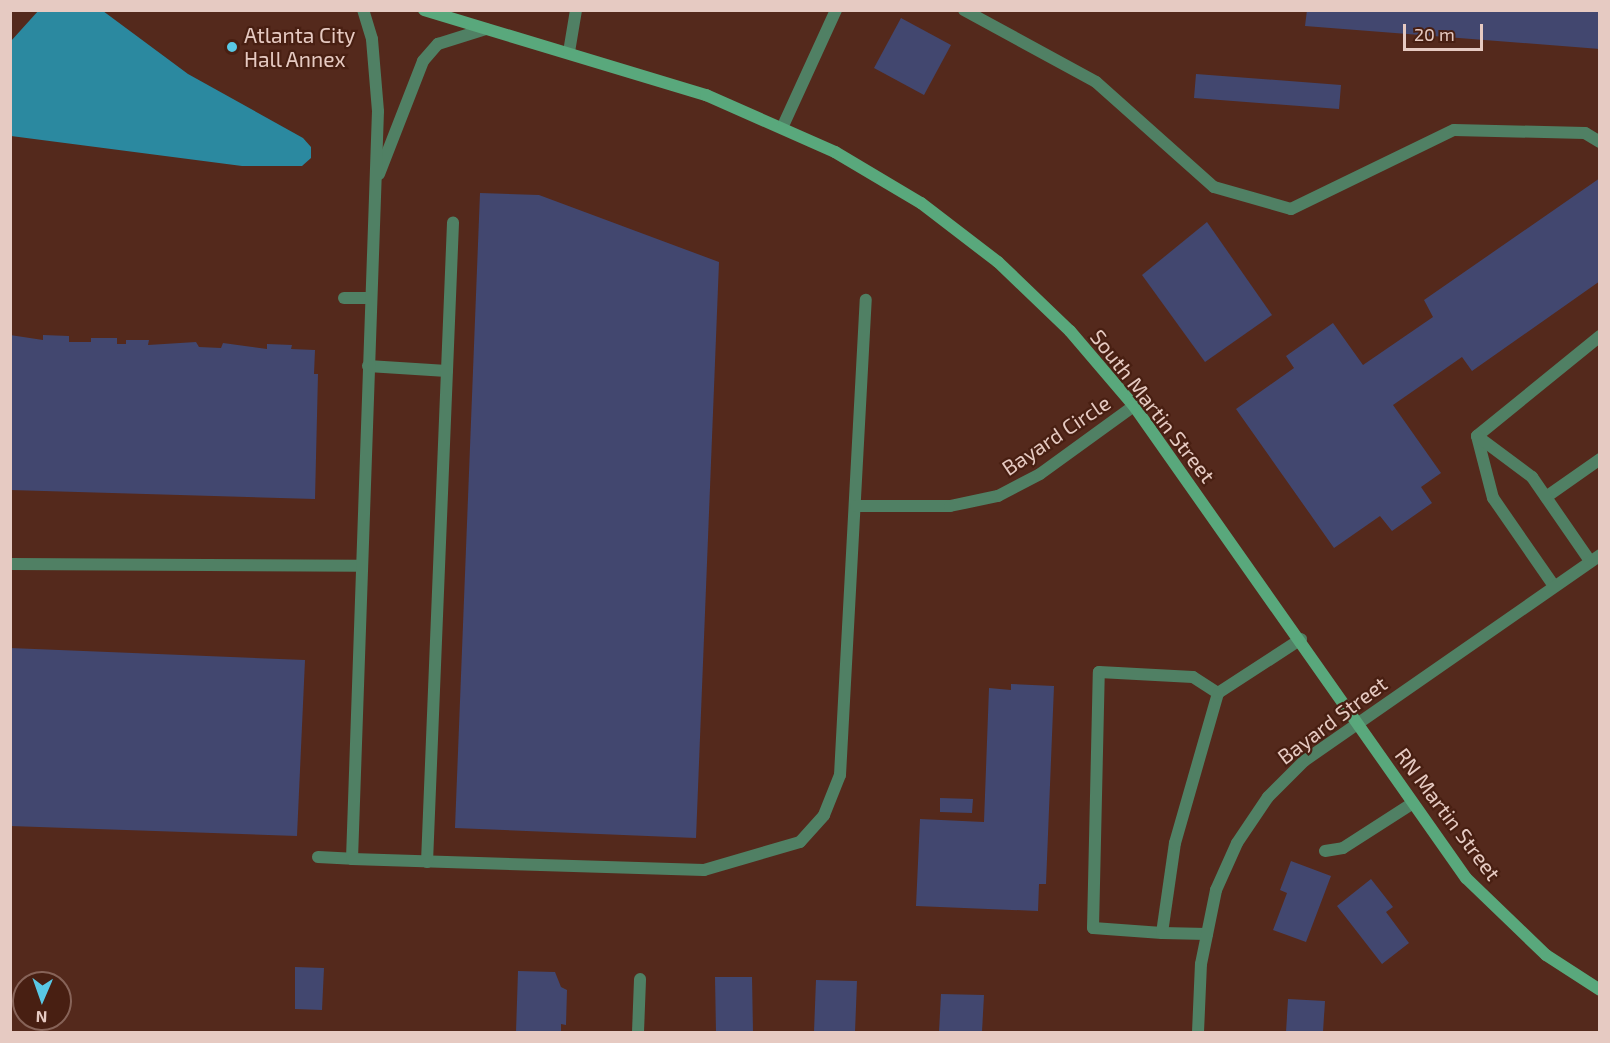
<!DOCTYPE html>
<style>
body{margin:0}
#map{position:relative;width:1610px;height:1043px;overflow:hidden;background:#54291c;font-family:"Exo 2",sans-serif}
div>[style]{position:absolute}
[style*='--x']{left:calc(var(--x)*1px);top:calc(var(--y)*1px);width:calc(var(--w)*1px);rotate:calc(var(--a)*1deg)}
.water>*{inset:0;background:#2b89a0}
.building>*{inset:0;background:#42476f}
.lane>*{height:12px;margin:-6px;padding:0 6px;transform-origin:6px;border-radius:6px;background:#508064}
.street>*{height:12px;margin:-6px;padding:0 6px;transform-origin:6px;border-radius:6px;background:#508064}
.secondary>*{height:12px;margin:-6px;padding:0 6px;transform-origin:6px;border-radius:6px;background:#59a87c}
.dots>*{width:16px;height:16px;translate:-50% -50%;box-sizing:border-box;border:3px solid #481f12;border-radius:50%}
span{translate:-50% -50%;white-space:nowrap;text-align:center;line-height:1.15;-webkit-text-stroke:4.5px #481f12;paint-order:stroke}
.poi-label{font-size:21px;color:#e6cac2}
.left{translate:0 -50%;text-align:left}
.street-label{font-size:21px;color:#e6cac2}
.frame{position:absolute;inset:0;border:12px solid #e6cac2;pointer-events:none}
.north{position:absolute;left:12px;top:971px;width:60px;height:60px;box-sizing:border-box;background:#481f12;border:2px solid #876358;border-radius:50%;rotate:182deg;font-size:16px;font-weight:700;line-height:24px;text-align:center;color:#e6cac2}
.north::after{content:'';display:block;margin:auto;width:21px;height:27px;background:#59c8e5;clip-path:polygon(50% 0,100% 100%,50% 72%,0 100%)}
.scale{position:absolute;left:1403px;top:24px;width:80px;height:27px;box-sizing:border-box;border:3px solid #e6cac2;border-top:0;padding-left:8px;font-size:18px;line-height:21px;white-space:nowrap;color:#e6cac2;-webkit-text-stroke:4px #481f12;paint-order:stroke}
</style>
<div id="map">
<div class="water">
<i style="clip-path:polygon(39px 10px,103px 11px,188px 74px,303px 138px,311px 147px,311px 158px,302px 166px,242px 166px,11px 136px,11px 41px)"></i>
</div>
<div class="building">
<i style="clip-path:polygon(1307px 10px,1600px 10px,1600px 49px,1305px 26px)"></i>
<i style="clip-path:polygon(901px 18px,951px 45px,924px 95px,874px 68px)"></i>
<i style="clip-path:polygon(1196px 74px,1341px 85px,1339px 109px,1194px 98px)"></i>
<i style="clip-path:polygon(1600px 178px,1600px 281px,1472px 371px,1462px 357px,1393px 405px,1441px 473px,1421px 487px,1432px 503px,1392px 531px,1380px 516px,1334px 548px,1236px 409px,1294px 368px,1286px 356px,1333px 323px,1363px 365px,1433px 317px,1424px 300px)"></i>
<i style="clip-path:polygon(480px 193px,539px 195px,719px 262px,696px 838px,455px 828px)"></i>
<i style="clip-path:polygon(1207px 222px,1272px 315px,1205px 362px,1142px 275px)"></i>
<i style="clip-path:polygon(10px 335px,43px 340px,43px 335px,69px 336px,69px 342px,91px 342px,91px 338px,117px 338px,117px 344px,126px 344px,126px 340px,149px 340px,148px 345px,196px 342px,199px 347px,221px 348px,223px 343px,267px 349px,267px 344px,292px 345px,291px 349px,315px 350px,314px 374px,318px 374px,315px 499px,10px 490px)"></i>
<i style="clip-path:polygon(10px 648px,305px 660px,297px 836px,10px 826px)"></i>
<i style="clip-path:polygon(1011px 684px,1054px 686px,1046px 884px,1039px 884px,1038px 911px,916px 906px,920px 819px,984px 822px,989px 688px,1011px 690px)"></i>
<i style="clip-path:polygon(940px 798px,973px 799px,972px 813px,940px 812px)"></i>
<i style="clip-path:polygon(1291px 861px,1331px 876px,1306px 942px,1273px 930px,1287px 893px,1280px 890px)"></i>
<i style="clip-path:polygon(1371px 879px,1393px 907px,1386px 912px,1409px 943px,1382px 964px,1337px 906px)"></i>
<i style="clip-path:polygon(295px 967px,324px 968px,322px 1010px,295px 1009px)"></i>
<i style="clip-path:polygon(518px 971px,555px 972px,561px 987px,567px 990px,566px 1025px,561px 1024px,561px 1032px,516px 1032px)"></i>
<i style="clip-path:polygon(715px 977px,752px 977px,753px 1032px,716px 1032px)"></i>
<i style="clip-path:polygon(816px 980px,857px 981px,855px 1032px,814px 1032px)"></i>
<i style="clip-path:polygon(941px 994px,984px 995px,982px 1032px,939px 1032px)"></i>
<i style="clip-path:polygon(1288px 999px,1325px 1001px,1323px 1032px,1286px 1032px)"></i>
</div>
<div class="lane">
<i style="--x:964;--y:10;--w:150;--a:28.6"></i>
<i style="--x:1096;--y:82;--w:158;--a:41.7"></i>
<i style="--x:1214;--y:187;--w:80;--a:15.9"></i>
<i style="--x:1291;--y:209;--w:181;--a:-25.9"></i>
<i style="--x:1454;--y:130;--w:131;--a:1.3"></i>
<i style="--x:1585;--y:133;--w:17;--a:31"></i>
<i style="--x:569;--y:52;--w:43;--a:-80.5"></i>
<i style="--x:782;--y:128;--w:130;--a:-65.4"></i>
<i style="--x:379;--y:174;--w:121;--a:-68.7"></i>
<i style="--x:423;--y:61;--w:23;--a:-49"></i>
<i style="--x:438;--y:44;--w:50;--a:-17.4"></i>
<i style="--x:344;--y:298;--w:26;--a:0"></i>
<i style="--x:368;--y:366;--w:79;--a:3.6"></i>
<i style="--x:1477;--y:436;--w:159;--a:-39.1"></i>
<i style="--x:1546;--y:497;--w:66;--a:-35.1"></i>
<i style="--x:10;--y:564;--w:351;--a:0.3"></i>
<i style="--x:1554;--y:586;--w:107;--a:-124.7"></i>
<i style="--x:1493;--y:498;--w:64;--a:-104.5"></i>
<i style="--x:1477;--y:436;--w:69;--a:36.7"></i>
<i style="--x:1532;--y:477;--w:102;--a:55.4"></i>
<i style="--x:1325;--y:851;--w:18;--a:-9"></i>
<i style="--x:1343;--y:848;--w:83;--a:-32.7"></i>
<i style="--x:318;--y:857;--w:34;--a:3"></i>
<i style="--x:352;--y:859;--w:748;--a:-88.01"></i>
<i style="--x:378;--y:111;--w:72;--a:-94.8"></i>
<i style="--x:372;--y:39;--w:30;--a:-107"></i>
<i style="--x:352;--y:859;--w:352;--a:1.8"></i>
<i style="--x:704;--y:870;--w:100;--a:-16.3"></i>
<i style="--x:800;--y:842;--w:36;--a:-48"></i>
<i style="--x:824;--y:815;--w:43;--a:-68.2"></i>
<i style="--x:840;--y:775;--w:476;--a:-86.9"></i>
<i style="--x:427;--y:862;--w:640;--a:-87.67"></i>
<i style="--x:1162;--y:933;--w:69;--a:-175.9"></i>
<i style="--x:1093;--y:928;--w:256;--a:-88.7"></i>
<i style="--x:1099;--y:672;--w:94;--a:3"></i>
<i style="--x:1193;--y:677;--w:30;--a:33"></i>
<i style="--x:1207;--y:934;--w:45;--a:-178.7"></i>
<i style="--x:1162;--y:933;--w:91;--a:-81.8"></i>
<i style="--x:1175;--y:843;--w:156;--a:-74"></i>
<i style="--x:1218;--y:693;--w:99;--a:-33"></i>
</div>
<div class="street">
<i style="--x:856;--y:506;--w:94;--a:0"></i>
<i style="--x:950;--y:506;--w:49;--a:-11.8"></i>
<i style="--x:998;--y:496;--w:47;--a:-27.6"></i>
<i style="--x:1040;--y:474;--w:116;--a:-35.9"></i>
<i style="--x:638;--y:1032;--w:53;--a:-87.8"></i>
<i style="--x:1198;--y:1032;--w:68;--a:-87.5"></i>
<i style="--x:1201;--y:964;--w:76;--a:-78.5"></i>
<i style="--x:1216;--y:890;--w:51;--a:-65.9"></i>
<i style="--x:1237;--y:843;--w:55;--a:-56"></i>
<i style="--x:1268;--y:797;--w:51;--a:-45"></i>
<i style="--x:1304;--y:761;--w:361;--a:-34.8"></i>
</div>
<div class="secondary">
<i style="--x:424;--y:10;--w:295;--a:16.8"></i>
<i style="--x:706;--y:95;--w:141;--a:23.8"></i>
<i style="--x:835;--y:152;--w:100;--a:30.7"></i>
<i style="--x:921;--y:203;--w:97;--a:37.5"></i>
<i style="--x:998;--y:262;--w:100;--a:43.8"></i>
<i style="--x:1070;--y:331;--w:99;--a:49.5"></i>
<i style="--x:1134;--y:406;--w:577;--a:54.88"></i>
<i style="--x:1466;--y:878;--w:111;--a:43.9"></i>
<i style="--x:1546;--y:955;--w:64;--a:32.9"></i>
</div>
<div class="dots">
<i style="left:232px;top:47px;background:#59c8e5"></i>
</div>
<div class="poi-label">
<span class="left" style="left:244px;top:47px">Atlanta City<br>Hall Annex</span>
</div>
<div class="street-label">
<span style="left:1153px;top:406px;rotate:52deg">South Martin Street</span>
<span style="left:1056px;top:435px;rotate:-34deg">Bayard Circle</span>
<span style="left:1332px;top:720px;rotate:-37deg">Bayard Street</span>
<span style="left:1448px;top:814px;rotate:53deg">RN Martin Street</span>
</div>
<div class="frame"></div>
<div class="north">N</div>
<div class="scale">20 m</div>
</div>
